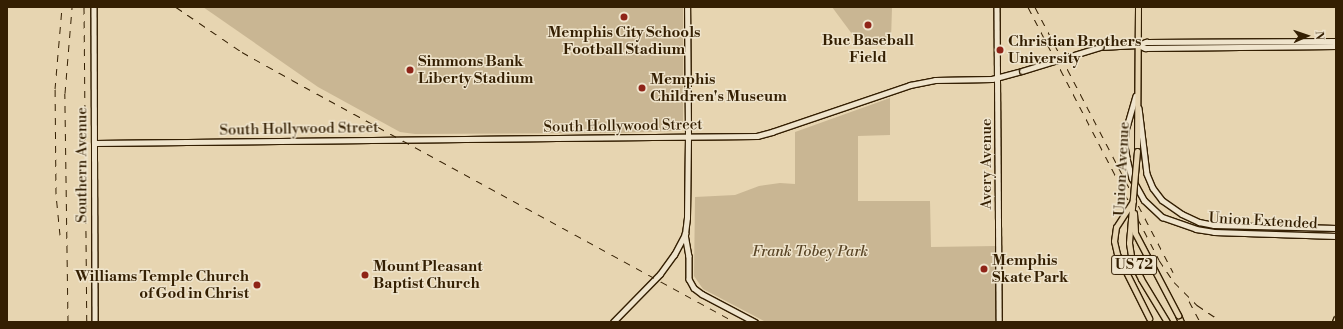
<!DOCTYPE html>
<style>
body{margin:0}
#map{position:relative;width:1343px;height:329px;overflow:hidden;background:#e7d5b1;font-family:"Libre Bodoni",serif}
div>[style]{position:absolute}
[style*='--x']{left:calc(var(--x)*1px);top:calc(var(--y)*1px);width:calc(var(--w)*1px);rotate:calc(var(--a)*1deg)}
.green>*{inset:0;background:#c9b693}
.roads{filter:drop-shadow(1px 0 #341f02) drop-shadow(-1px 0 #341f02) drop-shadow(0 1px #341f02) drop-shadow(0 -1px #341f02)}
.secondary>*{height:4.5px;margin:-2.25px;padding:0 2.25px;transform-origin:2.25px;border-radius:2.25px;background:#efe4cc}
.primary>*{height:5px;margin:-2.5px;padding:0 2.5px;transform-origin:2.5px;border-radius:2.5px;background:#e7d5b1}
.rail>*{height:1px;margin-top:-0.5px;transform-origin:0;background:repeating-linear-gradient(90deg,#341f02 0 7px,transparent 0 14px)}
.bridges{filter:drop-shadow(1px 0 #341f02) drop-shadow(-1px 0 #341f02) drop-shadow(0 1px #341f02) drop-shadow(0 -1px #341f02)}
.secondary-bridge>*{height:4.5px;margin:-2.25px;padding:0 2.25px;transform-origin:2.25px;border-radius:2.25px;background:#efe4cc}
.primary-bridge>*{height:5px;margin:-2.5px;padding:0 2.5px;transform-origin:2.5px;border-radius:2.5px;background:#e7d5b1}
.dots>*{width:11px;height:11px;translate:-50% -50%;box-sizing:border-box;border:2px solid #efe4cc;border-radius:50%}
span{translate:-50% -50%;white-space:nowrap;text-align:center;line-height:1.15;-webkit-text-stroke:3px #efe4cc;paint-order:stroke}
.shield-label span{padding:1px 3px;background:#efe4cc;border:1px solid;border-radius:3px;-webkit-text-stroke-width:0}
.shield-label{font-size:14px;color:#341f02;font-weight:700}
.poi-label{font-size:15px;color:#341f02;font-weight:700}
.left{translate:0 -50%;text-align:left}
.right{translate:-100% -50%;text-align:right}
.street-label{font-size:15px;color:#341f02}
.park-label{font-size:15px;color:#594526;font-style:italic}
.frame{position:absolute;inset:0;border:8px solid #341f02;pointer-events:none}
.north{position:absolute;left:1287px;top:16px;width:40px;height:40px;-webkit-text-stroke:3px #efe4cc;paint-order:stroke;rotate:88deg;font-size:11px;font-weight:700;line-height:16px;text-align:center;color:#341f02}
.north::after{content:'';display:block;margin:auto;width:14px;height:18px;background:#341f02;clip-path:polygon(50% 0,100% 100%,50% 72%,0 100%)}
</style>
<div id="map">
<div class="green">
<i style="clip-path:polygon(203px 7px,683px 7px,683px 126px,679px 131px,619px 133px,415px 134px,400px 132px,318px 87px)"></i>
<i style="clip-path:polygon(832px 7px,892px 7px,891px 39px,858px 42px)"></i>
<i style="clip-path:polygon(890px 98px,890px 135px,858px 136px,858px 201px,930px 201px,931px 247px,996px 246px,996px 322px,766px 322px,703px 289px,694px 276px,695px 197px,735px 195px,759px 186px,780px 183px,795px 184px,795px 132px)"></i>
</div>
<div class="roads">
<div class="secondary">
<i style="--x:94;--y:7;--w:315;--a:89.8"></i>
<i style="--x:997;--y:7;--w:315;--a:89.6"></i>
<i style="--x:1138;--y:45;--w:8;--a:23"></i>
<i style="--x:1145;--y:48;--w:191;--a:-0.6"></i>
<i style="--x:1100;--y:47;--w:38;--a:-3"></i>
<i style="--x:1138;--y:45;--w:9;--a:-21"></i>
<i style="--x:1146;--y:42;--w:190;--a:-0.3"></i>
<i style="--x:1136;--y:96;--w:36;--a:106"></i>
<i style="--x:1126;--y:131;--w:15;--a:94"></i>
<i style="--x:1125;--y:146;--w:17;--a:80"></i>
<i style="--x:1128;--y:163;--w:16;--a:75"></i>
<i style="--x:1132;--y:178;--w:25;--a:61"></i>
<i style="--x:1144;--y:200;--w:25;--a:43"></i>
<i style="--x:1162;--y:217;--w:36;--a:19"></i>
<i style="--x:1196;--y:229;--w:18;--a:9"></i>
<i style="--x:1214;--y:232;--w:122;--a:1.9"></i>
<i style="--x:1139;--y:108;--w:66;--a:83.1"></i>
<i style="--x:1147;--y:174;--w:15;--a:67"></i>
<i style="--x:1153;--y:188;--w:15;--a:53"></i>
<i style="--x:1162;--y:200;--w:24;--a:35"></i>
<i style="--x:1182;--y:214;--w:19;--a:25"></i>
<i style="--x:1199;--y:222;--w:15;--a:11"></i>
<i style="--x:1214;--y:225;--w:122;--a:1.4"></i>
<i style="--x:95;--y:143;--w:662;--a:-0.61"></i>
<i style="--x:757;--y:136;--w:16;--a:-15"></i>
<i style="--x:772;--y:132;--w:146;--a:-18.8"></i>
<i style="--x:910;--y:85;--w:25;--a:-11"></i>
<i style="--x:935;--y:80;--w:57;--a:-1"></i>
<i style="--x:992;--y:79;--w:31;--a:-15"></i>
<i style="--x:685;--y:234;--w:22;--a:80"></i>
<i style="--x:689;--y:256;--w:23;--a:90"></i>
<i style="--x:689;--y:279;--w:10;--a:61"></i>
<i style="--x:694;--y:288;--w:10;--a:37"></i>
<i style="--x:702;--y:294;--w:60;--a:27.8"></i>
<i style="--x:613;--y:322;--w:67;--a:-45.6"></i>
<i style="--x:660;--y:274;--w:24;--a:-54"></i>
<i style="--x:674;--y:255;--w:24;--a:-62"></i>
<i style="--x:685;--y:234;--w:16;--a:-83"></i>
<i style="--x:687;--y:218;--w:82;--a:-89.3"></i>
<i style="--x:688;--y:136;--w:129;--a:-90.4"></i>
</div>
<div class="primary">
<i style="--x:1137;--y:151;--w:144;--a:-89.6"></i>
<i style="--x:1178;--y:315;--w:8;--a:67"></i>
<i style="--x:1335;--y:322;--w:3;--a:-72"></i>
</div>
</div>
<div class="rail">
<i style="--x:84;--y:7;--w:315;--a:89.5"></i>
<i style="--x:176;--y:7;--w:80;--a:34.3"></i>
<i style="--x:242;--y:52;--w:57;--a:29.2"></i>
<i style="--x:292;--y:80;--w:505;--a:28.65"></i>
<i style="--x:1028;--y:7;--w:285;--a:62.6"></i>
<i style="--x:1159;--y:260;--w:27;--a:56"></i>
<i style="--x:1174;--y:282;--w:33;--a:45"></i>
<i style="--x:1197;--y:305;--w:30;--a:34"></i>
<i style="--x:1035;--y:7;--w:299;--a:62.5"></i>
<i style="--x:60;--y:235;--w:41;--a:-95.6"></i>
<i style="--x:56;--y:194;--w:105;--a:-90.5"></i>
<i style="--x:55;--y:89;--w:82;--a:-85.1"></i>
<i style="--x:1189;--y:301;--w:24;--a:62"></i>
<i style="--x:68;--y:322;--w:229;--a:-90.8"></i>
<i style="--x:65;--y:93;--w:86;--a:-85.3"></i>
</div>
<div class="bridges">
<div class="secondary-bridge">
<i style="--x:1022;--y:71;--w:82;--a:-17.1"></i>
</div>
<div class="primary-bridge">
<i style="--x:1137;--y:151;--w:92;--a:95"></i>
<i style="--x:1129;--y:243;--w:18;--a:81"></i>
<i style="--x:1132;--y:261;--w:20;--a:63"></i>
<i style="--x:1141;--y:279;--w:50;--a:58.8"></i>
<i style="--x:1133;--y:201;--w:31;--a:123"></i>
<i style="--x:1116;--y:227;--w:14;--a:98"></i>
<i style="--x:1114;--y:241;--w:13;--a:77"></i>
<i style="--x:1117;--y:254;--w:72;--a:63.4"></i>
<i style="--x:1134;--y:213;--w:20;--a:87"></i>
<i style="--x:1135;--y:233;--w:93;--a:62.3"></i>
</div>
</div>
<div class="dots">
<i style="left:624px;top:17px;background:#8f2418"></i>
<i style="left:868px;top:25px;background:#8f2418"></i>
<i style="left:1000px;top:50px;background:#8f2418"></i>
<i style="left:410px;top:70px;background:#8f2418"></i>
<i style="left:642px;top:88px;background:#8f2418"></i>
<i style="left:984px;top:269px;background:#8f2418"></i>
<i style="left:365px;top:275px;background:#8f2418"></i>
<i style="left:257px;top:285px;background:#8f2418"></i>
</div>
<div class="shield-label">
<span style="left:1134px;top:265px">US 72</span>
</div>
<div class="poi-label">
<span style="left:624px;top:41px">Memphis City Schools<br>Football Stadium</span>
<span style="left:868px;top:49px">Buc Baseball<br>Field</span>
<span class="left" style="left:1008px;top:50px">Christian Brothers<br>University</span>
<span class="left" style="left:418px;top:70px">Simmons Bank<br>Liberty Stadium</span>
<span class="left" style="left:650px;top:88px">Memphis<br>Children's Museum</span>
<span class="left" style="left:992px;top:269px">Memphis<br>Skate Park</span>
<span class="left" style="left:373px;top:275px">Mount Pleasant<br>Baptist Church</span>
<span class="right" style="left:249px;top:285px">Williams Temple Church<br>of God in Christ</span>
</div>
<div class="street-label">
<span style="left:623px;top:126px;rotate:-1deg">South Hollywood Street</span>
<span style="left:299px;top:129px;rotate:-1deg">South Hollywood Street</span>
<span style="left:987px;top:164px;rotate:-90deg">Avery Avenue</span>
<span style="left:82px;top:165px;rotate:-90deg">Southern Avenue</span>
<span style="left:1122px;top:169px;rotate:-87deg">Union Avenue</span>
<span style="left:1263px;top:221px;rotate:3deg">Union Extended</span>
</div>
<div class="park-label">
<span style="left:810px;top:252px">Frank Tobey Park</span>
</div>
<div class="frame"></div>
<div class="north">N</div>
</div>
